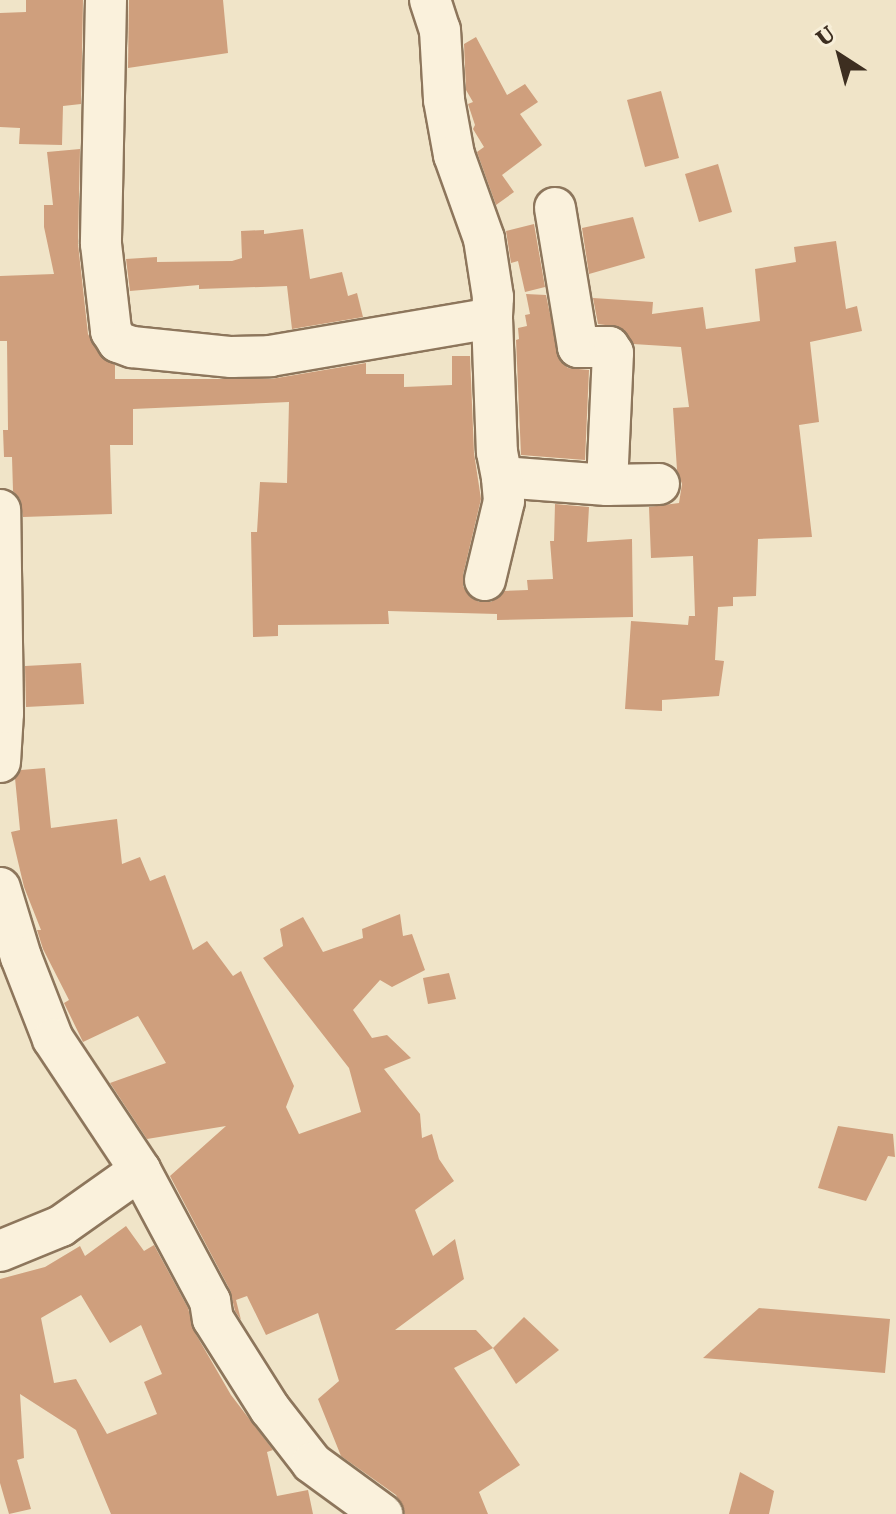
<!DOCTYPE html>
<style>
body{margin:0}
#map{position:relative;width:896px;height:1514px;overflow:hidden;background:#f0e4c8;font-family:"Roboto Serif",serif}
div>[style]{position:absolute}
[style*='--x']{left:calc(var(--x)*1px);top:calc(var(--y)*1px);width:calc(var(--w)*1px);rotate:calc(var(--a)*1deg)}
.building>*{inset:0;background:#cf9f7d}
.roads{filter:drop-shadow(2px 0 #8d765c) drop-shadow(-2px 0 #8d765c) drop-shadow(0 2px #8d765c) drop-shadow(0 -2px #8d765c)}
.minor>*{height:40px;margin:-20px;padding:0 20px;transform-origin:20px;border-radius:20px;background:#faf1dc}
span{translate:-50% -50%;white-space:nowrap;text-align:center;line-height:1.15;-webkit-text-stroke:6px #f7eed8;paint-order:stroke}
.north{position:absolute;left:800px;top:16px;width:80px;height:80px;-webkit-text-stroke:6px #f7eed8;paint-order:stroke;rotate:324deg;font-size:22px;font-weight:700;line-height:32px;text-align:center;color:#3d2e20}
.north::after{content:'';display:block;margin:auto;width:28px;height:36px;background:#3d2e20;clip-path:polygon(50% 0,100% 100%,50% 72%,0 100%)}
</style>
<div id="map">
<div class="building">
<i style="clip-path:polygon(26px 0,83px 0,81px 104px,63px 106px,62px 145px,19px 144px,20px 128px,0 127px,0 13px,26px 12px)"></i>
<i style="clip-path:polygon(129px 0,223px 0,228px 53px,128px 68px)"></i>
<i style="clip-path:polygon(476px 37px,507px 95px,525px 84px,538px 102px,520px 114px,542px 145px,502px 175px,514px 192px,496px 205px,477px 152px,484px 147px,473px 129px,475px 125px,468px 104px,473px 102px,466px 90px,464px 44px)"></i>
<i style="clip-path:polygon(661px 91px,679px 158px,645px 167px,627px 100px)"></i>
<i style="clip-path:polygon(80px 149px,78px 244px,88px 334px,99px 354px,115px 365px,115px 379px,271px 379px,366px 363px,366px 374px,404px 374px,404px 387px,452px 385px,452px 356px,470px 356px,474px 453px,481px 499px,463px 575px,463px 586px,469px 596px,479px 602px,491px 602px,504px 591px,528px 590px,527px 580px,553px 579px,550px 541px,554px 541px,555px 504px,589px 507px,587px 542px,632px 539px,633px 617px,497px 620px,497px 614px,388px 611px,389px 624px,278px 625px,278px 636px,253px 637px,251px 532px,257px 532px,260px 482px,287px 483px,289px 402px,133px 409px,133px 445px,110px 445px,112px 514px,23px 517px,20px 499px,13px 491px,12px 457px,4px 457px,3px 430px,8px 430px,7px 341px,0 341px,0 276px,54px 274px,44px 227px,44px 205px,53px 205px,47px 152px)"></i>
<i style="clip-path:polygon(718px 164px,732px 212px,699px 222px,685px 174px)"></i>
<i style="clip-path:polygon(633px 217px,645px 258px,589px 274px,582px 228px)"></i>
<i style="clip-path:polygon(534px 224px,545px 287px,525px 292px,518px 261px,511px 263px,506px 231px)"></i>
<i style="clip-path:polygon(303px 229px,310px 279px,342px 272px,348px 296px,357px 293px,363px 317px,292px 329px,287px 286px,199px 289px,199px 285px,130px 291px,126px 259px,157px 257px,157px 262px,232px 261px,242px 258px,241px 231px,264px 230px,264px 234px)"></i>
<i style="clip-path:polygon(836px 241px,846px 309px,857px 306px,862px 331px,810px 342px,819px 422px,799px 425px,812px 537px,758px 539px,756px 596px,733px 597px,733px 606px,718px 607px,715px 660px,724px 661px,719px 696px,662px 700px,662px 711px,625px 709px,631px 621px,688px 625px,689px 616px,695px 616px,693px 556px,651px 558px,649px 507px,679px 503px,682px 484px,677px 470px,673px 408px,689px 407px,681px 347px,633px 344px,620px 327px,598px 324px,593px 298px,653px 302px,652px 314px,703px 307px,706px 329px,760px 321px,755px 269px,796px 262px,794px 247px)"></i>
<i style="clip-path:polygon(526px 294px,546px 295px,560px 361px,568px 368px,589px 370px,585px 460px,521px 455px,516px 340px,519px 339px,518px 328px,527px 326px,525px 315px,530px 314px)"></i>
<i style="clip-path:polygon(81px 663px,84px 704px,26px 707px,25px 666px)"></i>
<i style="clip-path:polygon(45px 768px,51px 828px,117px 819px,122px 864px,140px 857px,150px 881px,165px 875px,193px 950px,207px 941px,233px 976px,241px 971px,294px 1086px,286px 1107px,299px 1134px,361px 1112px,349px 1068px,263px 958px,283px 946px,280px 929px,303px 917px,323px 952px,363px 938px,362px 929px,400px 914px,403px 936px,412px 934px,425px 970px,392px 987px,380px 980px,353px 1010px,372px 1038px,387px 1035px,411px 1058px,384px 1069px,420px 1114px,422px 1138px,432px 1134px,439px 1159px,454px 1181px,415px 1210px,433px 1256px,455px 1239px,464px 1279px,395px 1330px,476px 1330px,493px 1348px,454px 1368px,520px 1465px,479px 1492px,488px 1514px,405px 1514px,396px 1495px,341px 1456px,318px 1399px,339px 1381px,318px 1313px,266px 1335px,247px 1296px,236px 1300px,241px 1320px,235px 1311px,230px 1290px,170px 1176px,226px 1126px,147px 1139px,110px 1083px,166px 1063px,138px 1016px,83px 1042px,64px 1003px,69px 1000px,43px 949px,37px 930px,41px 930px,24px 887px,11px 832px,20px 830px,15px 778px,21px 770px)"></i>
<i style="clip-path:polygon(449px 973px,456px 999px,428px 1004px,423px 978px)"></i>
<i style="clip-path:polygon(838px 1126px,893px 1134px,895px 1157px,888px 1156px,866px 1201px,818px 1188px)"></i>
<i style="clip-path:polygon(evenodd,126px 1226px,144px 1251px,154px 1245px,188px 1308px,194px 1331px,231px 1395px,273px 1450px,267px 1452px,277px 1496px,308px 1490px,313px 1514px,111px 1514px,76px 1430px,20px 1394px,24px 1458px,17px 1460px,31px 1509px,9px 1514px,0 1483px,0 1279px,45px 1267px,80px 1246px,85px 1256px,126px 1226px,81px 1295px,110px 1343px,141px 1325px,162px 1374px,144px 1382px,157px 1414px,107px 1434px,76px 1379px,54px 1383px,41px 1318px,81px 1295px)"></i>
<i style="clip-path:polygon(759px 1308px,890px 1319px,885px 1373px,703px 1358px)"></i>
<i style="clip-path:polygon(524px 1317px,559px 1350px,516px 1384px,493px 1348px)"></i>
<i style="clip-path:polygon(740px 1472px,774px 1491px,769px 1514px,729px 1514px)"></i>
</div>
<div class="roads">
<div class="minor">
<i style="--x:106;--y:0;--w:244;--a:91.2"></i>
<i style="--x:101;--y:244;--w:88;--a:83.4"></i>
<i style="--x:111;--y:331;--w:13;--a:58"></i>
<i style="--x:118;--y:342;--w:15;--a:20"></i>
<i style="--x:132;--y:347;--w:100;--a:5.8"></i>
<i style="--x:231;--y:357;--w:39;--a:-1"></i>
<i style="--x:270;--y:356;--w:225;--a:-9.7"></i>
<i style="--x:492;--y:318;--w:134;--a:87.9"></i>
<i style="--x:497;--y:452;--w:25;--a:79"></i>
<i style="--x:502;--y:477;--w:105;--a:4.4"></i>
<i style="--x:607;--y:485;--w:52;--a:-1.1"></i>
<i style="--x:430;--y:0;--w:32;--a:72"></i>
<i style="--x:440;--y:30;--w:70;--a:86.7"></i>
<i style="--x:444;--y:100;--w:56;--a:79.7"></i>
<i style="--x:454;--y:155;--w:89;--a:70.3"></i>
<i style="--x:484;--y:239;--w:59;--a:81.2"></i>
<i style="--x:493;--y:297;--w:21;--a:93"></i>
<i style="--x:555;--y:208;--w:141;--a:80.6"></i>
<i style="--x:578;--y:347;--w:31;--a:0"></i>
<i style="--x:609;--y:347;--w:7;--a:56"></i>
<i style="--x:613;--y:353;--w:132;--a:92.6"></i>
<i style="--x:485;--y:580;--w:81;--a:-76.5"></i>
<i style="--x:504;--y:501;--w:24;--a:-95"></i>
<i style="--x:0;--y:762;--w:49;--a:-86.5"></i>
<i style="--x:3;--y:713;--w:203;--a:-90.8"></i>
<i style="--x:0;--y:888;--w:72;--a:73.1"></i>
<i style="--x:21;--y:957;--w:88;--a:68.7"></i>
<i style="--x:53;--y:1039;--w:157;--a:56.4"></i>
<i style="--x:140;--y:1170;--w:149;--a:61.9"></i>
<i style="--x:210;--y:1301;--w:18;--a:81"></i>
<i style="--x:213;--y:1319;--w:107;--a:57.7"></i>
<i style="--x:270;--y:1409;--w:68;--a:52.1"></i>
<i style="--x:312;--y:1463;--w:87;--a:36.1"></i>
<i style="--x:0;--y:1251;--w:66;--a:-22.3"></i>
<i style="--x:61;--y:1226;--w:97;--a:-35.3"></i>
</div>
</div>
<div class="north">U</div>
</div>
